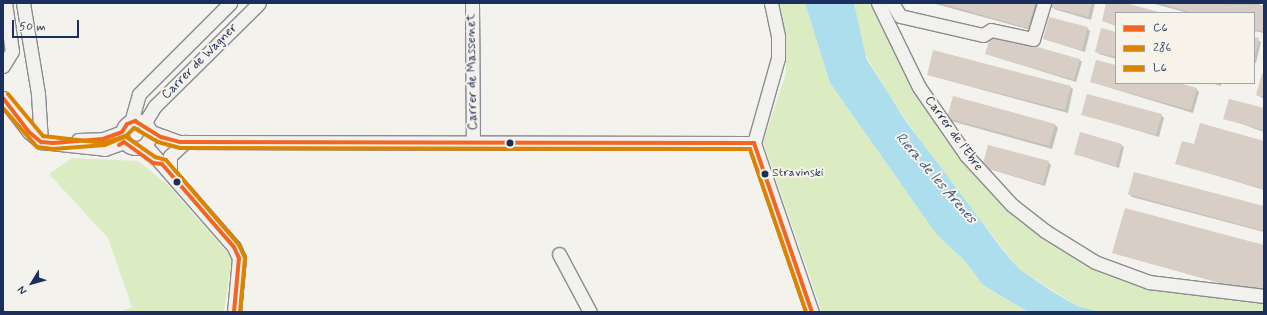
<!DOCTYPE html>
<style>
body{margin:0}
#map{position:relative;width:1267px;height:315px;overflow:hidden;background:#f4f2ec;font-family:Mynerve,sans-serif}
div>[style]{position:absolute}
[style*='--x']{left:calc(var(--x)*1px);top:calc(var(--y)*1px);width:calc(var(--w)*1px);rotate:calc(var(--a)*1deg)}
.green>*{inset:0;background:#dbecc3}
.water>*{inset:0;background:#acdeee}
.shadow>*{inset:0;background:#0003}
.building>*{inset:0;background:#d8cec5}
.roads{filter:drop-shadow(1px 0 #898c92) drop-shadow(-1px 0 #898c92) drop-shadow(0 1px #898c92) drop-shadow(0 -1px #898c92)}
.minor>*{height:13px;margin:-6.5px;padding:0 6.5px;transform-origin:6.5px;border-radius:6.5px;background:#f2f1ed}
.minor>.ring{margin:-6.5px;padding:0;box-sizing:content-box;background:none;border:13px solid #f2f1ed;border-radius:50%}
.bus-1>*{height:4px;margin:-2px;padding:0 2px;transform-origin:2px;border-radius:2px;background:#f26522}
.bus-2>*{height:4px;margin:-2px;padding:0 2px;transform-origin:2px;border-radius:2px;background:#dc8400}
.bus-3>*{height:4px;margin:-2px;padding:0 2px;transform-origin:2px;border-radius:2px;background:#dc8400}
.dots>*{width:11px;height:11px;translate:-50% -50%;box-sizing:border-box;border:2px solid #f7f3e8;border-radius:50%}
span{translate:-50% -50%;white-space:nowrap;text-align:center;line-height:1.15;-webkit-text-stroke:4px #f7f3e8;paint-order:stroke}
.bus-label{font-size:12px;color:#1b2f5e}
.left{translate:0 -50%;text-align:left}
.street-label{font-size:13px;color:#1b2f5e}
.water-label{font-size:14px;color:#385882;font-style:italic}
.frame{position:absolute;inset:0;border:4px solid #1b2f5e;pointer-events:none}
.legend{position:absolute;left:1115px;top:12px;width:140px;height:72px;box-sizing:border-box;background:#f7f3e8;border:1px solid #9fa5b1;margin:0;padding:5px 7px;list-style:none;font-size:12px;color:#1b2f5e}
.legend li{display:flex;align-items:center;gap:8px;height:20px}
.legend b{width:20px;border:1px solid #9fa5b1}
.north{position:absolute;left:12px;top:263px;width:40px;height:40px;-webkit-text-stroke:3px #f7f3e8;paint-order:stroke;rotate:233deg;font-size:11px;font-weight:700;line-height:16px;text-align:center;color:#1b2f5e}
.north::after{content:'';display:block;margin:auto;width:14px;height:18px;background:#1b2f5e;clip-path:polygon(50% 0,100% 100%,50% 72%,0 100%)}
.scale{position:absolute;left:12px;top:20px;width:67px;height:18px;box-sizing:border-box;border:2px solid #1b2f5e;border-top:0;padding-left:5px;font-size:12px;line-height:14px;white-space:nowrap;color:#1b2f5e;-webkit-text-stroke:3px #f7f3e8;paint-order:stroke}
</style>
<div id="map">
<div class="green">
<i style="clip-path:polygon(779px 3px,805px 3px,830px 83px,937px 235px,964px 260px,983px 285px,1028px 312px,822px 312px,763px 142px,786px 73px,786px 46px)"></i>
<i style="clip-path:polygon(854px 3px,872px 3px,917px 95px,996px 196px,1024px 224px,1117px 279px,1187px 295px,1264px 301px,1264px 312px,1101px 312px,1077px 306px,1019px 269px,947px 178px,892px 100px,862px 49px)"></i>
<i style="clip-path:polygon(72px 158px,138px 161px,168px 185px,232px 258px,224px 312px,121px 312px,132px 307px,108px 238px,49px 174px)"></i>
</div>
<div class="water">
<i style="clip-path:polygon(805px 3px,854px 3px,866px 58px,905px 120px,1002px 249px,1019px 269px,1053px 292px,1077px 306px,1101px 312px,1028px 312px,983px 285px,964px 260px,937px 235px,830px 83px)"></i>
</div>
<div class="shadow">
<i style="clip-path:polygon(932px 3px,1039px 3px,1031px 30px)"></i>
<i style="clip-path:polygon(1052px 3px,1095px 3px,1091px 20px,1054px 9px)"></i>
<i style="clip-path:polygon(1107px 3px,1122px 3px,1160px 13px,1116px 13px,1116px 26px,1103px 21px)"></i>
<i style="clip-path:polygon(1151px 3px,1255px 3px,1264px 6px,1264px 33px,1254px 31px,1254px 13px,1188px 13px)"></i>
<i style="clip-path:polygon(1087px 28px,1090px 31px,1085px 52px,1044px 39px)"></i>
<i style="clip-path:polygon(1116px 33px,1116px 59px,1099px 54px,1096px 51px)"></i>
<i style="clip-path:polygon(1254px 38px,1261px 42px,1256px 63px,1254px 63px)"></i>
<i style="clip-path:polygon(986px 54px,1079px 59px,1082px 62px,1076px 82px)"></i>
<i style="clip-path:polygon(1116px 66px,1116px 83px,1175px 83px,1196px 89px,1199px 92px,1193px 113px,1091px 82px)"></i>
<i style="clip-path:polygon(928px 75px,1070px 87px,1073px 89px,1068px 113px)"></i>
<i style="clip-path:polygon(1264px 75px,1264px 99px,1257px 95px)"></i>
<i style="clip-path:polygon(1211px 83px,1221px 83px,1221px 86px)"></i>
<i style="clip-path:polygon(953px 98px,1055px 125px,1058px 128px,1052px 149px,951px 121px,948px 118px)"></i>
<i style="clip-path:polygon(1264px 109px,1264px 132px,1225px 118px)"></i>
<i style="clip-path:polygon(1082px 114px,1161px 115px,1164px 118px,1159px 137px)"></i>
<i style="clip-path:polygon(1264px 142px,1264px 190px,1176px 163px,1195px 146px)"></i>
<i style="clip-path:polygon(1121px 145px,1124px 147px,1119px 168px,1075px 154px)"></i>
<i style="clip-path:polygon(1048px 162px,1051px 165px,1045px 186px,983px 167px)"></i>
<i style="clip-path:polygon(1129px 194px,1264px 207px,1264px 232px,1132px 197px)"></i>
<i style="clip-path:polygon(1264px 246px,1252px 292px,1113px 253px)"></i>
</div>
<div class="building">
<i style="clip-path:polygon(940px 3px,1035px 3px,1028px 28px)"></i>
<i style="clip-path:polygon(1051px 3px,1092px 3px,1088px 17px,1050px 7px)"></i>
<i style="clip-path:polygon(1106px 3px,1126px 3px,1162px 13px,1116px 13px,1116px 25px,1102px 21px)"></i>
<i style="clip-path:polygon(1159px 3px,1264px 5px,1264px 32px,1254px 29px,1254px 13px,1194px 13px)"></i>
<i style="clip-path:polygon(1049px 17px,1088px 27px,1082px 50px,1043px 39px)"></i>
<i style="clip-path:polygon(1101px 28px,1116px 32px,1116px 57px,1095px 52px)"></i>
<i style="clip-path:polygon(991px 34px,1080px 59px,1074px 80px,985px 54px)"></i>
<i style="clip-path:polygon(1254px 37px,1259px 38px,1255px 55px,1254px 55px)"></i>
<i style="clip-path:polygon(933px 50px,1071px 86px,1065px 110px,927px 75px)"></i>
<i style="clip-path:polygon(1096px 60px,1116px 65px,1116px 83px,1179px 83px,1197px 88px,1191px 110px,1090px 82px)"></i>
<i style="clip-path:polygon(1262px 73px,1264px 74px,1264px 97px,1256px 95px)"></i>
<i style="clip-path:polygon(1087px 94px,1162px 114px,1156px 135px,1081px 115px)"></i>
<i style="clip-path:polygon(953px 96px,1055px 124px,1049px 146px,947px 118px)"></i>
<i style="clip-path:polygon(1229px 99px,1264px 108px,1264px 130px,1223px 119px)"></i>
<i style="clip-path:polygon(1200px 123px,1264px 141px,1264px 189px,1175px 164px,1182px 141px,1194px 144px)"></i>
<i style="clip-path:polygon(1080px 132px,1122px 144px,1116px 166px,1074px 154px)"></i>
<i style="clip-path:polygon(988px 145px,1049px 161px,1043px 184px,982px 167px)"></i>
<i style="clip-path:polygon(1134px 172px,1264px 206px,1264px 231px,1128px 194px)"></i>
<i style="clip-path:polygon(1125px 208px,1264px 245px,1264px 290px,1248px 290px,1112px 253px)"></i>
</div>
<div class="roads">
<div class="minor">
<i style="--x:23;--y:3;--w:92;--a:80.6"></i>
<i style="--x:38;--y:94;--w:48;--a:86.4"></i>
<i style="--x:472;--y:3;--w:138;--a:89.6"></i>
<i style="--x:878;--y:3;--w:93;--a:64"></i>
<i style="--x:919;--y:87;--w:83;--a:55.3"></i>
<i style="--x:966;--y:155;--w:68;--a:47.4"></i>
<i style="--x:1012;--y:205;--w:42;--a:38.2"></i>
<i style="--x:1045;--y:231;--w:59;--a:31.8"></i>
<i style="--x:1095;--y:262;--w:58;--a:20.3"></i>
<i style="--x:1149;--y:282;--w:116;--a:6.9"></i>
<i style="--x:892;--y:3;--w:15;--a:58"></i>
<i style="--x:900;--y:16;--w:85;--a:12.9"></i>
<i style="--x:983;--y:35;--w:9;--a:-32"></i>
<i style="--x:991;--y:30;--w:43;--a:12.1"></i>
<i style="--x:1033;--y:39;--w:38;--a:-73"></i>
<i style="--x:3;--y:66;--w:17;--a:-59"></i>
<i style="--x:12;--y:51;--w:49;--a:-98.3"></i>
<i style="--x:3;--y:98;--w:43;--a:52.6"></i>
<i style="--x:29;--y:132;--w:16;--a:40"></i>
<i style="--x:41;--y:142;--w:64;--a:6.2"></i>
<i style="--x:105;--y:149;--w:20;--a:-20"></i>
<i class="ring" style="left:122px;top:120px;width:15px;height:15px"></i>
<i style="--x:131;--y:122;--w:29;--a:-74"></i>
<i style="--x:139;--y:94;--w:129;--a:-45"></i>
<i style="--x:144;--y:124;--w:21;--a:-59"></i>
<i style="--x:155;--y:106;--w:146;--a:-44.7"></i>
<i style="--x:149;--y:131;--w:33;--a:20"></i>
<i style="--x:180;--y:142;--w:574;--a:0.1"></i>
<i style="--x:78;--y:140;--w:25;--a:-2"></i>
<i style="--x:103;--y:139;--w:20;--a:-20"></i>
<i style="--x:754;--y:143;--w:179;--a:71.1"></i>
<i style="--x:754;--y:143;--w:88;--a:-74.2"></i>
<i style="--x:778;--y:58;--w:22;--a:-90"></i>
<i style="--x:778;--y:36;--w:34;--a:-102"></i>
<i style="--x:145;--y:145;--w:135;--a:48.9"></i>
<i style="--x:234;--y:247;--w:12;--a:66"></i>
<i style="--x:239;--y:258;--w:54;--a:95.3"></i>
<i style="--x:170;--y:173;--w:17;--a:-90"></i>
<i style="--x:170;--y:156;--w:21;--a:-43"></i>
<i style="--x:559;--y:254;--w:66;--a:61.9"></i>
</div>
</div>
<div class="bus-1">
<i style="--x:3;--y:98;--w:43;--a:52.6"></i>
<i style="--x:29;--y:132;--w:16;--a:40"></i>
<i style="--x:41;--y:142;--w:12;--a:5"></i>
<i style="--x:53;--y:143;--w:50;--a:-4.6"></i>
<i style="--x:103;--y:139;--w:20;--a:-20"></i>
<i style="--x:122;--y:132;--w:9;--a:-58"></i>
<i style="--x:127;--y:124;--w:9;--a:-21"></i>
<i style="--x:135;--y:121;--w:31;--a:32"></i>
<i style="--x:161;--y:137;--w:20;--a:15"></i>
<i style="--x:180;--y:142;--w:574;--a:0.1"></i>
<i style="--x:754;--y:143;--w:179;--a:71.1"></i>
<i style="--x:119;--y:145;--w:6;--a:-31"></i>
<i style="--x:124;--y:142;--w:36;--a:36"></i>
<i style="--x:153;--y:163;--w:9;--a:6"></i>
<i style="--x:162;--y:164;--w:110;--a:49.1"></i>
<i style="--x:234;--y:247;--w:12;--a:66"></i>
<i style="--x:239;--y:258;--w:54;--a:95.3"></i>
</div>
<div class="bus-2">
<i style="--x:3;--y:108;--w:52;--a:48.9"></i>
<i style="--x:37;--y:147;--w:16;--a:7"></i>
<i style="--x:53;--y:149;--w:52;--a:-4.4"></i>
<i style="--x:105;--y:145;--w:22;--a:-22"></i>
<i style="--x:125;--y:137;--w:13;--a:-45"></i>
<i style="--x:134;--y:128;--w:28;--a:30"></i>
<i style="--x:158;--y:142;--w:23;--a:15"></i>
<i style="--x:180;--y:148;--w:570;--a:0.1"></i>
<i style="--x:750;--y:149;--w:172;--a:71"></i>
</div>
<div class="bus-3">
<i style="--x:8;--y:94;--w:55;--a:50.2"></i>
<i style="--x:43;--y:136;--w:61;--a:6.5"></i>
<i style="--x:104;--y:143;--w:22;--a:-18"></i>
<i style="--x:125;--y:136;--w:37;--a:35"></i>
<i style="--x:155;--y:157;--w:11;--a:15"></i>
<i style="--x:166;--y:160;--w:112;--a:49.3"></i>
<i style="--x:239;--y:245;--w:14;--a:65"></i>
<i style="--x:245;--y:258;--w:54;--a:95.3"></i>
</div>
<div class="dots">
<i style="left:510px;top:143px;background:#1b2f5e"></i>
<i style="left:765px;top:174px;background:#1b2f5e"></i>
<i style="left:177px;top:182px;background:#1b2f5e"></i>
</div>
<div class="bus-label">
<span class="left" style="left:772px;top:174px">Stravinski</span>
</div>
<div class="street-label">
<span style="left:200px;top:62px;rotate:-45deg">Carrer de Wagner</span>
<span style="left:473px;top:72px;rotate:-91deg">Carrer de Massenet</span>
<span style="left:953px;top:134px;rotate:54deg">Carrer de l'Ebre</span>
</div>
<div class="water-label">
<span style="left:936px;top:178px;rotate:49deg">Riera de les Arenes</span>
</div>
<div class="frame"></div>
<ul class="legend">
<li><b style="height:5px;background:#f26522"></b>C6</li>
<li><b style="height:5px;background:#dc8400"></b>286</li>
<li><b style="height:5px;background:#dc8400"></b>L6</li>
</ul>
<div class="north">N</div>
<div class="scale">50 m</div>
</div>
